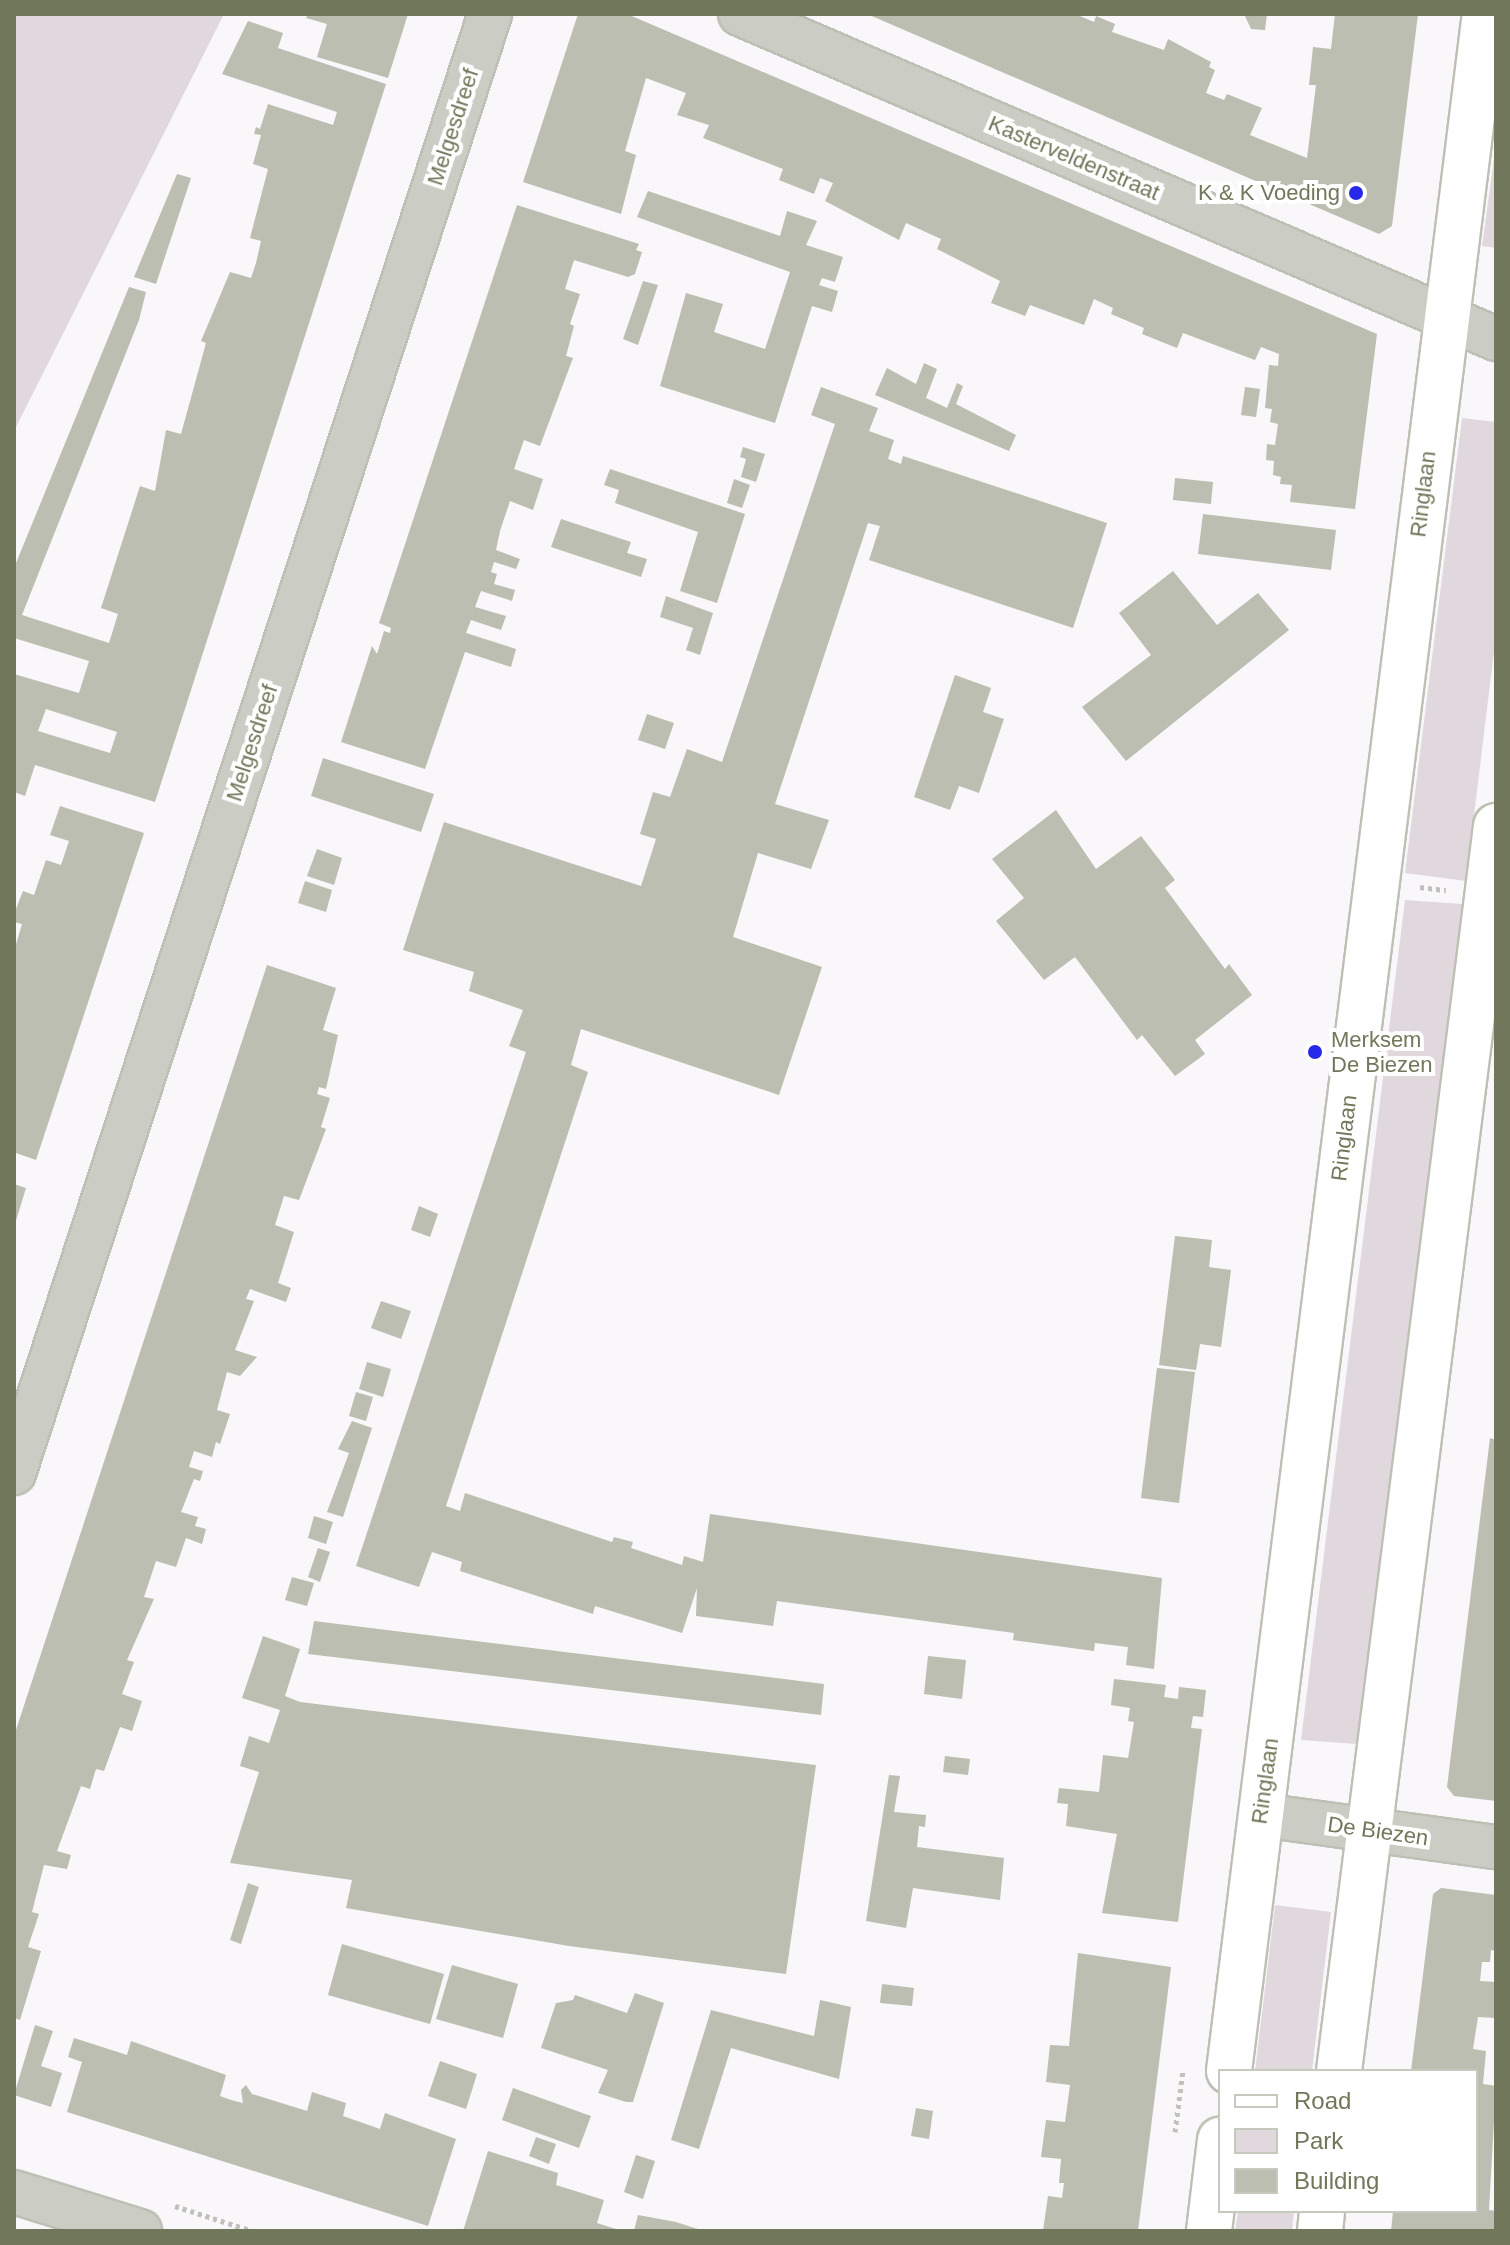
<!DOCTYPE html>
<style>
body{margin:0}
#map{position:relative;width:1510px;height:2245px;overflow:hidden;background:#f9f7f9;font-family:Helvetica,sans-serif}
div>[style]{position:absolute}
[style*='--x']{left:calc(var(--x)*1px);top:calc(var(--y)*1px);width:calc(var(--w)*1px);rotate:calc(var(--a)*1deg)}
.green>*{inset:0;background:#e1d8de}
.building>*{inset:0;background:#bbbeb0}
.path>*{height:5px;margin-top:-2.5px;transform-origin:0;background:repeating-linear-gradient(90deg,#c0c1ba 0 4px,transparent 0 8px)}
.roads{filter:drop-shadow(2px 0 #bdc0b4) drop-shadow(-2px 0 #bdc0b4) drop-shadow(0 2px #bdc0b4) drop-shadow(0 -2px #bdc0b4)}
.street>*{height:42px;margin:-21px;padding:0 21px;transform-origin:21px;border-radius:21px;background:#cbcdc4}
.secondary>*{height:44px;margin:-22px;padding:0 22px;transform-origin:22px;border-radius:22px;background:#fff}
.dots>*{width:22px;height:22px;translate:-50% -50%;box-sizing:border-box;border:4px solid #fff;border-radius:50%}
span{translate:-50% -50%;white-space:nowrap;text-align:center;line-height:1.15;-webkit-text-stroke:8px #fff;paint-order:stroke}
.street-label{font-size:22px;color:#71775a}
.poi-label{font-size:22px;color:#71775a}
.right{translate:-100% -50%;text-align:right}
.left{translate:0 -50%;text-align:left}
.frame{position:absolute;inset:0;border:16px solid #71775a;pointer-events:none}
.legend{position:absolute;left:1218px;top:2069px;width:260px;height:144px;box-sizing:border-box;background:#fff;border:2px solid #c6c9bd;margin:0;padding:10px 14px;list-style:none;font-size:24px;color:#71775a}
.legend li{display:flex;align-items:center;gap:16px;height:40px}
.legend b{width:40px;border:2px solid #c6c9bd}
</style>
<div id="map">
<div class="green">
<i style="clip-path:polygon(14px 14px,224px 14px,14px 431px)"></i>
<i style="clip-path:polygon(1496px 144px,1496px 248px,1482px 246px)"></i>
<i style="clip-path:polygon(1462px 418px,1496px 422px,1496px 635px,1466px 881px,1405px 873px)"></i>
<i style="clip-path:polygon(1405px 900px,1462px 904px,1357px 1744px,1301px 1740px)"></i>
<i style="clip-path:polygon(1275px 1905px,1331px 1912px,1312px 2071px,1255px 2071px)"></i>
<i style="clip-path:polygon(1238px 2211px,1294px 2211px,1292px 2231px,1235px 2231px)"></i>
</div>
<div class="building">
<i style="clip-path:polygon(308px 14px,408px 14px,388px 78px,317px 57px,327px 24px,306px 18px)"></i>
<i style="clip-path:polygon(578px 14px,627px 14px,1377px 334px,1355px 509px,1290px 502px,1292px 485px,1280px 484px,1281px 477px,1273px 475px,1274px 461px,1266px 460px,1267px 444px,1275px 445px,1278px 424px,1270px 422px,1272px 409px,1265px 408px,1269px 365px,1278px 366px,1279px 354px,1261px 347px,1255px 360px,1183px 333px,1177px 348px,1142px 334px,1144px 328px,1111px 314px,1113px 308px,1094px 299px,1084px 325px,1030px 305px,1025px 316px,991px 303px,1000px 281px,937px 249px,941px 239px,906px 223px,899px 240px,825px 201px,833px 183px,820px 178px,814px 194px,779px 180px,783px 169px,703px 138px,709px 125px,677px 115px,686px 93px,646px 78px,625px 151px,636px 155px,621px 214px,523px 182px)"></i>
<i style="clip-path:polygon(867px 14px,1075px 14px,1094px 22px,1096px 16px,1115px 24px,1112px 32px,1164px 50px,1168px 39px,1211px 62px,1209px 67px,1215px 70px,1206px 93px,1224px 100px,1227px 94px,1262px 108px,1250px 135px,1307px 158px,1316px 85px,1309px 85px,1313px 47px,1331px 49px,1335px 14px,1418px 14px,1392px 226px,1379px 234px)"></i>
<i style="clip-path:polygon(1244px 14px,1267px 14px,1265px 30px,1251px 29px)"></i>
<i style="clip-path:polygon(evenodd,248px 21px,283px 33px,278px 48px,386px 84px,155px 802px,35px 765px,25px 796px,14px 792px,14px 674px,79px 693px,89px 661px,14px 638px,14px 568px,129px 287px,146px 292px,139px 320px,22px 615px,109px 643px,118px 614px,101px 608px,140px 486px,155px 491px,166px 430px,181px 434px,206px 343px,201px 341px,230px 272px,251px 278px,256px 263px,261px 241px,250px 238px,268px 169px,253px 164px,261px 135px,254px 134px,256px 127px,260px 129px,268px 104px,333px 125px,337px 112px,222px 74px,248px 21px,46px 709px,117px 732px,110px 753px,38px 731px,46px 709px)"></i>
<i style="clip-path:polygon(177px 174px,191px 178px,156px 284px,134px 277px)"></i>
<i style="clip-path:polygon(648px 191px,780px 236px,787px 211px,817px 221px,806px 245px,843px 257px,835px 282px,822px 278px,819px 285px,838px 291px,832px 312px,812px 306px,775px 423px,660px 386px,686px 293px,723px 304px,714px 332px,765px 349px,790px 272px,637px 217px)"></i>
<i style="clip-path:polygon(517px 205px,639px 244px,636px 250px,642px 252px,635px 274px,628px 277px,574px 260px,565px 289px,580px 294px,570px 324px,574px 326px,566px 356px,573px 358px,540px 446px,524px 440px,514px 469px,543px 479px,533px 510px,510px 501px,500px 531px,496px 550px,520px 559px,516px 569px,494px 562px,491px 572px,497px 574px,494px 584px,515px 590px,512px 601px,481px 591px,475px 607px,506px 616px,501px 630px,471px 620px,466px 633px,516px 649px,511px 667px,465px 652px,425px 769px,341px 742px,372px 646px,377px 654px,384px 631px,390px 633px,391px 628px,379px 623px)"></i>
<i style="clip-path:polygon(643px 281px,658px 285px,638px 345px,623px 339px)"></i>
<i style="clip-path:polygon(924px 363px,937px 369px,926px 398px,947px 408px,957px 383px,963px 386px,956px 404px,1016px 435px,1009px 451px,875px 395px,887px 368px,916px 384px)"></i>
<i style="clip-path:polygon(821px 387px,878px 408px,869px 431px,894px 440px,888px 459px,901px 464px,903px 456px,1107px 523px,1073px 628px,869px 560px,880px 526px,868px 523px,775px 804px,829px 820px,811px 869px,758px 853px,733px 937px,822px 967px,779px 1095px,581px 1029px,571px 1065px,588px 1072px,446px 1506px,460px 1511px,465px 1493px,612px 1542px,614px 1537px,633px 1542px,631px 1548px,682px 1565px,684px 1556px,703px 1562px,710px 1514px,1162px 1578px,1154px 1669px,1126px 1665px,1128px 1647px,1095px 1643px,1094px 1651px,1013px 1640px,1014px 1633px,777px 1601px,773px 1626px,696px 1616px,697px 1588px,682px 1633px,595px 1606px,593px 1614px,460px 1571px,462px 1562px,432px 1552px,419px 1587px,356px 1566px,526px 1052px,509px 1046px,523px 1010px,469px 991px,474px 972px,403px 950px,444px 822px,641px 886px,656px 839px,640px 834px,653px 792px,670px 797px,687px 749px,722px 762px,835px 424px,811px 415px)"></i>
<i style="clip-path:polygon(1245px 387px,1260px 389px,1256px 417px,1241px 415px)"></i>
<i style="clip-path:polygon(743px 447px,765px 454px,756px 482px,741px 477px,746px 459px,740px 457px)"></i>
<i style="clip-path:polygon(610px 469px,745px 514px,717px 603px,680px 591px,698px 532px,615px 503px,619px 490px,604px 485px)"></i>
<i style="clip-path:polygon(1175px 478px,1213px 482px,1211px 504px,1173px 500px)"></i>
<i style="clip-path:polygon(734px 479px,750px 485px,742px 508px,727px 503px)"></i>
<i style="clip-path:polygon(1203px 514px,1336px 530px,1331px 570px,1198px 554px)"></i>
<i style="clip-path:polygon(561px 519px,631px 542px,627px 553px,647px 559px,641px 577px,551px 547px)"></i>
<i style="clip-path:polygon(1173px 571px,1217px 625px,1258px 593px,1289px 630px,1126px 761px,1082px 707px,1151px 655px,1119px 613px)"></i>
<i style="clip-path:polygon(666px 596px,713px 613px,700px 655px,686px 650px,693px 628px,660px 617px)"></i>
<i style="clip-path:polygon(955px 675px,991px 688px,983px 712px,1004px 719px,979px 793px,959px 786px,950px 810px,914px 797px)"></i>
<i style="clip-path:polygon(647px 714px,674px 723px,665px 749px,638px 740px)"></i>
<i style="clip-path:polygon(323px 758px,434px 794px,421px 832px,311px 796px)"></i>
<i style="clip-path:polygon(60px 806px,144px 833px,36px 1160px,16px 1153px,15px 1159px,14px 951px,22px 924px,14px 922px,14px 914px,23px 891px,34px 895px,46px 860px,61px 865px,69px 841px,50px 835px)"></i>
<i style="clip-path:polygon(1056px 810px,1096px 869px,1141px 836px,1175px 880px,1165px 888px,1225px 969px,1229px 964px,1252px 995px,1195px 1040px,1205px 1054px,1175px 1076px,1142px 1035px,1137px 1040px,1075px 957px,1044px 980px,996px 921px,1024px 898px,992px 859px)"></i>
<i style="clip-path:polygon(317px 849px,342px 858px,334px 885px,307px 876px)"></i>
<i style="clip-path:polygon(305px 881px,332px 890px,326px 912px,298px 903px)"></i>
<i style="clip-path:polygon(267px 965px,336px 988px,323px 1030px,338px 1035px,326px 1089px,319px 1087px,317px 1094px,330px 1098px,321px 1127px,326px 1129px,299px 1200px,284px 1196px,275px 1225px,294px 1232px,278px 1283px,291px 1288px,286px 1302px,250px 1289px,246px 1299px,254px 1301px,235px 1350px,257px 1357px,240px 1376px,227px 1372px,217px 1410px,230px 1414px,220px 1444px,216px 1442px,212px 1457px,194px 1451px,189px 1467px,203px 1471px,200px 1481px,194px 1479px,181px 1512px,198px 1517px,195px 1526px,206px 1529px,202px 1544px,186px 1538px,176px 1567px,156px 1561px,144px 1597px,154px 1599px,127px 1660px,134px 1662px,122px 1694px,142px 1701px,132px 1731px,120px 1727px,104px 1771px,96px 1769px,90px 1789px,81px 1786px,57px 1851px,71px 1855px,67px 1869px,44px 1865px,32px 1912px,39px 1914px,28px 1947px,41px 1951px,20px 2020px,14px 2018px,14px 1736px)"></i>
<i style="clip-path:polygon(14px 1184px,26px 1188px,15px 1224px,14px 1224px)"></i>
<i style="clip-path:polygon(419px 1206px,438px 1214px,430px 1237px,411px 1230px)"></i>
<i style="clip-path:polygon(1175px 1236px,1212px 1240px,1209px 1267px,1231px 1270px,1221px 1347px,1200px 1344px,1196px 1370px,1159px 1365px)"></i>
<i style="clip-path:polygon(381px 1301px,411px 1311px,401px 1339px,371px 1328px)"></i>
<i style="clip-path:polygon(367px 1362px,391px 1369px,383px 1397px,359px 1389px)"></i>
<i style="clip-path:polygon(1157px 1368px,1195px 1372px,1179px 1503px,1141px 1498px)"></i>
<i style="clip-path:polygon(356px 1392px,373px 1397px,366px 1421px,349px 1416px)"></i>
<i style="clip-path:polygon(352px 1421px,372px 1428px,343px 1517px,327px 1512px,349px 1453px,338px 1449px)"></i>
<i style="clip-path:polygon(1490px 1438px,1496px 1440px,1496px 1801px,1454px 1796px,1447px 1787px)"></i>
<i style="clip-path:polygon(314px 1516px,333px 1522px,326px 1544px,308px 1538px)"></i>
<i style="clip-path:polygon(318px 1548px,330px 1552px,320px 1582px,308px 1577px)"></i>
<i style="clip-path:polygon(292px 1577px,314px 1583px,307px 1606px,285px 1600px)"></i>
<i style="clip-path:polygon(314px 1621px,824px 1684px,821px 1715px,308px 1654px)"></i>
<i style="clip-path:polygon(263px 1636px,300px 1649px,285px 1696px,300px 1702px,816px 1765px,786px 1974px,569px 1946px,346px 1908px,352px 1880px,230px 1863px,259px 1772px,240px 1766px,249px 1736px,269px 1743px,280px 1710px,242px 1698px)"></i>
<i style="clip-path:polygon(928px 1656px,966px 1660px,962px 1699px,924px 1694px)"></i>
<i style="clip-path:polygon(1114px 1679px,1166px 1685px,1164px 1697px,1178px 1699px,1179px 1687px,1206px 1690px,1203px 1717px,1193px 1716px,1191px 1728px,1202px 1729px,1178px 1922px,1102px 1913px,1117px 1834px,1066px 1826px,1068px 1804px,1057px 1803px,1059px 1788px,1099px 1792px,1103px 1755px,1128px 1758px,1134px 1722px,1128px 1721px,1130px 1708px,1111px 1705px)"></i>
<i style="clip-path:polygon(945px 1756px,970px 1759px,968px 1775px,943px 1772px)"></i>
<i style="clip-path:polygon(889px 1775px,900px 1776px,894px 1812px,926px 1815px,925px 1827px,919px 1826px,917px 1847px,1004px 1858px,1000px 1900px,913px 1888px,906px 1928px,866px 1921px)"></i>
<i style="clip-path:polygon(248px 1883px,259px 1887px,241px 1944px,230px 1940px)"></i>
<i style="clip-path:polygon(1441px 1888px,1496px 1895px,1496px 1951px,1491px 1950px,1490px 1962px,1482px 1962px,1480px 1981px,1496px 1982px,1496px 2018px,1478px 2017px,1473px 2049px,1486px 2051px,1483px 2084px,1496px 2086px,1489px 2210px,1496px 2211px,1496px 2231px,1391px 2231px,1393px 2211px,1476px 2211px,1476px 2071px,1411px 2071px,1433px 1894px)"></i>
<i style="clip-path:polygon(342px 1944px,444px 1974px,430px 2024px,328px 1995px)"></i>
<i style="clip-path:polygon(1078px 1953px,1171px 1967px,1138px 2231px,1043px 2231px,1048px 2196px,1062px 2198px,1064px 2183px,1059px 2183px,1061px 2159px,1041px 2157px,1046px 2120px,1065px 2122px,1070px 2085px,1046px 2082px,1050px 2045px,1069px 2046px)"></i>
<i style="clip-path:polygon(452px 1965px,518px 1984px,503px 2038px,436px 2019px)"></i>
<i style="clip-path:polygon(882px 1984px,914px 1988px,912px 2006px,880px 2003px)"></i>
<i style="clip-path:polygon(635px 1993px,664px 2003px,633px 2102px,626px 2102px,598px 2093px,608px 2070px,541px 2048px,556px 2003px,573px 2000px,575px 1995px,627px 2013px)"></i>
<i style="clip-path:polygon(820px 2000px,851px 2007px,839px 2079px,731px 2048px,699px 2149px,671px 2140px,711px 2010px,814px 2036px)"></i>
<i style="clip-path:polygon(35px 2025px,53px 2031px,41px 2066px,62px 2073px,51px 2107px,14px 2095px)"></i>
<i style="clip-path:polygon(74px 2038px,127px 2055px,131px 2041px,226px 2075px,220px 2096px,231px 2100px,243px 2103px,241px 2090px,246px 2085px,252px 2094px,307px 2111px,312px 2092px,346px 2103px,343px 2116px,380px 2129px,385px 2113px,456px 2139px,428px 2226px,67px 2112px,82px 2062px,68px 2057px)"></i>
<i style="clip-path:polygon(440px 2061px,477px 2074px,466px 2109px,428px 2096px)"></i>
<i style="clip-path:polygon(513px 2088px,591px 2116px,579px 2148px,502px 2120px)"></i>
<i style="clip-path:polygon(916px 2108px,933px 2111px,929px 2139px,911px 2136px)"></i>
<i style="clip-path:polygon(536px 2137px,556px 2144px,549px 2164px,529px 2156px)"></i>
<i style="clip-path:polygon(488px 2151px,558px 2173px,556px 2185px,604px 2200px,597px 2223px,622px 2231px,463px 2231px)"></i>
<i style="clip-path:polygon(636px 2155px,655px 2161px,643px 2199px,624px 2192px)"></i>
<i style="clip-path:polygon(638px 2215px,676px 2222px,704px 2231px,634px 2231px)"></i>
</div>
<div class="path">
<i style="--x:1420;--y:887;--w:26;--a:7"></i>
<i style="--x:1175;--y:2132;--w:63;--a:-82.6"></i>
<i style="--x:175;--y:2206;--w:82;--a:17.8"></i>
</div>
<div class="roads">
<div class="street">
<i style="--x:740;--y:14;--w:823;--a:23.26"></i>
<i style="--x:14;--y:1473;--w:1535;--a:-71.93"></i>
<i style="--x:1261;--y:1815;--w:237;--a:7.8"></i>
<i style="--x:14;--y:2192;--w:132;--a:17.2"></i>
</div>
<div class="secondary">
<i style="--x:1229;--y:2071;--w:2073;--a:-82.91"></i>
<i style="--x:1339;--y:2071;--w:1255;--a:-82.81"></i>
<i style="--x:1209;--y:2231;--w:92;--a:-83.1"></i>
<i style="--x:1320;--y:2231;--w:20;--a:-84"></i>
</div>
</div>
<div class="dots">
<i style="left:1356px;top:193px;background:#2729e9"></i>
<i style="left:1315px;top:1052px;background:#2729e9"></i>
</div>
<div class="street-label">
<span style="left:453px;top:127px;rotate:-72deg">Melgesdreef</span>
<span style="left:1074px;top:158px;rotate:23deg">Kasterveldenstraat</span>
<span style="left:1423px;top:494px;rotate:-83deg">Ringlaan</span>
<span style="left:252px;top:743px;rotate:-72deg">Melgesdreef</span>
<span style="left:1344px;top:1138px;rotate:-83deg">Ringlaan</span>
<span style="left:1265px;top:1781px;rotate:-82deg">Ringlaan</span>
<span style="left:1378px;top:1831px;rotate:8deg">De Biezen</span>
</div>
<div class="poi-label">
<span class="right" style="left:1340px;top:193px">K &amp; K Voeding</span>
<span class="left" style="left:1331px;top:1052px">Merksem<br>De Biezen</span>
</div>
<div class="frame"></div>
<ul class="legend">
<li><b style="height:10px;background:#fff"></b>Road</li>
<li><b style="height:22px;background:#e1d8de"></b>Park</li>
<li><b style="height:22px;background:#bbbeb0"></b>Building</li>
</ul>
</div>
